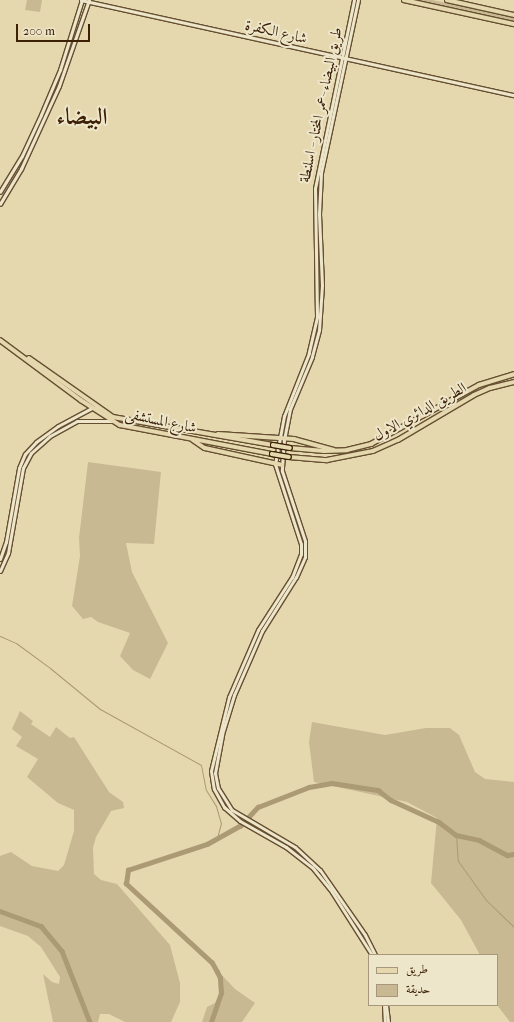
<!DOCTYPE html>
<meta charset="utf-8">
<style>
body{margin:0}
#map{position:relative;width:514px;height:1022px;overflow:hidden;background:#e5d8ae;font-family:"IM FELL French Canon",Amiri,serif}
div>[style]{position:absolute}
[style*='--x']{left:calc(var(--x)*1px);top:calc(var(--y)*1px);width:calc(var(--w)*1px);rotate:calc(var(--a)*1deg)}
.green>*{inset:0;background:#c8b992}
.stream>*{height:1px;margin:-0.5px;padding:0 0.5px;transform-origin:0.5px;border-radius:0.5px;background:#ac9a75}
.river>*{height:4.5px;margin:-2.25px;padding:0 2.25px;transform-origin:2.25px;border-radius:2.25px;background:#ac9a75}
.roads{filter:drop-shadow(1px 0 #664f31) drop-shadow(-1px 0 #664f31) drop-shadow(0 1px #664f31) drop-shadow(0 -1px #664f31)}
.tertiary>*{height:2.5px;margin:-1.25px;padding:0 1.25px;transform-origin:1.25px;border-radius:1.25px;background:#eee6ca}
.secondary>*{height:3px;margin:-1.5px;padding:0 1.5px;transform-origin:1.5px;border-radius:1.5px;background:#eee6ca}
.primary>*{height:3.5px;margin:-1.75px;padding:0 1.75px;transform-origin:1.75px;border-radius:1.75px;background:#e5d8ae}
.trunk>*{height:3.5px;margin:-1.75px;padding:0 1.75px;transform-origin:1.75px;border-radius:1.75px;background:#e5d8ae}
.bridges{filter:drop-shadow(1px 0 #3c2107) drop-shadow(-1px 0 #3c2107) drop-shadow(0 1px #3c2107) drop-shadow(0 -1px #3c2107)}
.primary-bridge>*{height:3.5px;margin:-1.75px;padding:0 1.75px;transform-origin:1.75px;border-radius:1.75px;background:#e5d8ae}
span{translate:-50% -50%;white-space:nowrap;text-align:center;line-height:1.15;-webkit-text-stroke:4px #eee6ca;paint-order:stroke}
.street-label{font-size:15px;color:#3c2107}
.town-label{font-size:23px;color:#3c2107;font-weight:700}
.legend{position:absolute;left:368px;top:954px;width:130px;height:52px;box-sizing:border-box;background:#eee6ca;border:1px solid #a7977c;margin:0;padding:5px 7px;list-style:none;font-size:12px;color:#3c2107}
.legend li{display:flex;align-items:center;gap:8px;height:20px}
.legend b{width:20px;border:1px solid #a7977c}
.scale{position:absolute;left:16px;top:24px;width:74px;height:18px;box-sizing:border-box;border:2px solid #3c2107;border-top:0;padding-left:5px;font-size:12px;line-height:14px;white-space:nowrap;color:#3c2107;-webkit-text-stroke:3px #eee6ca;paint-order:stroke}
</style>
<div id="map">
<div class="green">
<i style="clip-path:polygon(27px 0,42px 0,40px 12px,25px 10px)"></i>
<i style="clip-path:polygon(415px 0,432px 0,514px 18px,514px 22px)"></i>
<i style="clip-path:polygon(88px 462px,161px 472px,154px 544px,126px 543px,132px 572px,168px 643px,150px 679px,133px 670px,120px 656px,130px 633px,98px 622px,91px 617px,83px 619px,72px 606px,80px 556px,79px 538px)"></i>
<i style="clip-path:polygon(20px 711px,33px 721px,31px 724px,50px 737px,56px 727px,70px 738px,74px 737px,109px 792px,123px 802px,124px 808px,111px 811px,96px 837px,93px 848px,94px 874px,101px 880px,117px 884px,170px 945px,180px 983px,180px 1002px,171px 1022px,125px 1022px,109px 1014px,100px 1014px,98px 1022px,53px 1022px,43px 974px,52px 982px,59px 984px,60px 977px,41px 947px,28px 936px,0 926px,0 856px,11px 852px,32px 866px,58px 871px,64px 865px,74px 831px,74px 810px,58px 803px,27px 777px,38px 759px,16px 746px,22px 737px,12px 729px)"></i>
<i style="clip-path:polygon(312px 722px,385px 735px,426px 728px,450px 728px,459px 735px,475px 772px,485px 779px,514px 782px,514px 1022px,510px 1022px,497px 1005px,497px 955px,480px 955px,461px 920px,431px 883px,437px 818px,407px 802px,314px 782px,309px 742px)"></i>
<i style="clip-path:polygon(218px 971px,235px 989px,255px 1003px,242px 1022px,202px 1022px,207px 1007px,215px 1003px,219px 995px)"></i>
</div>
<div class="stream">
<i style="--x:0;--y:636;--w:17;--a:24"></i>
<i style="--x:16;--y:643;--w:42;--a:36.3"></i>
<i style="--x:50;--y:668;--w:65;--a:39.4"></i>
<i style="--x:100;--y:709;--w:115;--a:29"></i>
<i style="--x:201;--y:765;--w:25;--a:79"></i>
<i style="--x:206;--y:790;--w:19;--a:58"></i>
<i style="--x:216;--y:806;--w:18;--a:74"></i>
<i style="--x:221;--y:823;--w:16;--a:105"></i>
<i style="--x:456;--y:835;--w:26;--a:86"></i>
<i style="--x:458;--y:861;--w:48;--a:54.3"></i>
<i style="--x:486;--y:900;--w:39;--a:44"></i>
</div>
<div class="river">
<i style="--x:0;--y:911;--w:44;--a:20.1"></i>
<i style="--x:41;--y:926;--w:33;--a:50"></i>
<i style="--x:62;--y:951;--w:76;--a:68.5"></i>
<i style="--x:211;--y:1022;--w:31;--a:-71"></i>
<i style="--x:221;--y:993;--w:15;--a:-94"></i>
<i style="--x:220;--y:978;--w:7;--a:-117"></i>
<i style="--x:217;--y:972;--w:10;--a:-119"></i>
<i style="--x:212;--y:963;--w:117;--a:-137.4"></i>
<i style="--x:126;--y:884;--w:14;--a:-82"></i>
<i style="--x:128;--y:870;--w:83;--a:-18.2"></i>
<i style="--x:207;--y:844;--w:38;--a:-29"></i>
<i style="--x:240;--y:826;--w:26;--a:-47"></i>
<i style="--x:258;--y:807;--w:55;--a:-21.4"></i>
<i style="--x:309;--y:787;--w:23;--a:-10"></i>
<i style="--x:332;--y:783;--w:47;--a:8.7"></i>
<i style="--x:378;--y:790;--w:16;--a:38"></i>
<i style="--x:391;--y:800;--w:53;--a:24.6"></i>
<i style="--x:439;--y:822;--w:21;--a:37"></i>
<i style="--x:456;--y:835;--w:24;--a:12"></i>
<i style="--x:479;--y:840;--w:32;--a:28"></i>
<i style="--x:507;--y:855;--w:7;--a:-8"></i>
</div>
<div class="roads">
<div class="tertiary">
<i style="--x:81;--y:0;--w:443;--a:12.4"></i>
<i style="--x:0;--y:192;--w:42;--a:-58.6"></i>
<i style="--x:22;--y:156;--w:45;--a:-65.1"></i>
<i style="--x:41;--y:115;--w:49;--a:-67.1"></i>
<i style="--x:60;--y:70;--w:73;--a:-72.6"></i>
<i style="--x:0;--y:204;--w:41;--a:-59"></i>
<i style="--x:21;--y:169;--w:91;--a:-65.4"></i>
<i style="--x:59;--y:86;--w:91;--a:-70.8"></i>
</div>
<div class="secondary">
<i style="--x:354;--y:0;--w:192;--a:101.7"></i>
<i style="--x:315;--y:188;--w:129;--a:89.1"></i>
<i style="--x:317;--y:317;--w:37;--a:103"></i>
<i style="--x:309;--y:353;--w:68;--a:111.6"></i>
<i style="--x:284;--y:416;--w:49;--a:100.6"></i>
<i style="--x:275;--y:464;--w:84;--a:72"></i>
<i style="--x:301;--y:544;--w:10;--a:90"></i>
<i style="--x:301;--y:554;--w:25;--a:111"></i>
<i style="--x:292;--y:577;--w:63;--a:122.7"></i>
<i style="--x:258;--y:630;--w:73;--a:113.4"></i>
<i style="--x:229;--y:697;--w:76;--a:103.7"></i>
<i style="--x:211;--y:771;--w:18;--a:81"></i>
<i style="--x:214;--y:789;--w:21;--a:61"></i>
<i style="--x:224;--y:807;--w:21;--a:41"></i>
<i style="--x:240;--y:821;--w:53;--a:29.5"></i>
<i style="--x:286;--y:847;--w:33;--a:38"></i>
<i style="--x:312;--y:867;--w:28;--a:51"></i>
<i style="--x:330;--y:889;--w:78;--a:57.5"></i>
<i style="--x:358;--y:0;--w:177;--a:102.1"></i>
<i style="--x:321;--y:173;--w:41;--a:92.8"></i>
<i style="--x:319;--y:214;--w:71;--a:87.6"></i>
<i style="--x:322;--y:285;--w:45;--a:93.8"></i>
<i style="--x:319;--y:330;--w:28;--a:105"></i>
<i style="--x:312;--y:357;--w:56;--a:112.9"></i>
<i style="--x:290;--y:409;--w:31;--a:101"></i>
<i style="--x:284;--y:439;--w:32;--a:94"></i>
<i style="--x:282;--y:471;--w:74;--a:71.8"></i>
<i style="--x:305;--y:541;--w:16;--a:90"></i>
<i style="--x:305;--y:557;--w:22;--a:114"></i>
<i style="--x:296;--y:577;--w:64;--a:122.2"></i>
<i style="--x:262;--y:631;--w:70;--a:113.6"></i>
<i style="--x:234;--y:695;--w:37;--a:107"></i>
<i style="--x:223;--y:730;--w:44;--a:100.5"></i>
<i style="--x:215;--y:773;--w:15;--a:79"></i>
<i style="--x:218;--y:788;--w:26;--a:58"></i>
<i style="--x:232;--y:810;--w:73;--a:30.4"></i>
<i style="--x:295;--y:847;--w:34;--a:43"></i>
<i style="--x:320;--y:870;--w:79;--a:55.3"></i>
<i style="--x:365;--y:935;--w:22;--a:63"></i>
<i style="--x:0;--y:559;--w:18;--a:-71"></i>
<i style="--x:6;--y:542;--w:75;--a:-80"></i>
<i style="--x:19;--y:468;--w:15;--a:-67"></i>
<i style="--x:25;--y:454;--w:16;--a:-47"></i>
<i style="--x:36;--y:442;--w:27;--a:-36"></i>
<i style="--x:58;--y:426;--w:38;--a:-28"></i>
<i style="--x:92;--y:408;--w:6;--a:0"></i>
<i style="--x:0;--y:571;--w:20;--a:-66"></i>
<i style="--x:8;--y:553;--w:86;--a:-80"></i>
<i style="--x:23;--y:468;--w:17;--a:-62"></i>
<i style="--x:31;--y:453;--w:25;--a:-42"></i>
<i style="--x:50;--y:436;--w:31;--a:-29"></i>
<i style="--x:77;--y:421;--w:36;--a:0"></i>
<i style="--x:384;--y:1005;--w:17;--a:87"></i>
<i style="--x:386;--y:1005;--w:17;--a:83"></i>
</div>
<div class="primary">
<i style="--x:0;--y:340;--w:101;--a:36.5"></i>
<i style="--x:81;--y:400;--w:46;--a:32.7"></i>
<i style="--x:120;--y:425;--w:155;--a:10.8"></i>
<i style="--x:29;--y:358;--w:103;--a:35.1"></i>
<i style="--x:113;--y:417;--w:162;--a:9.9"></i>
<i style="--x:218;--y:434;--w:76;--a:3.8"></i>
<i style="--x:294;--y:439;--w:41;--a:15.4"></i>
<i style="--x:193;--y:440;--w:14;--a:34"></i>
<i style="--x:205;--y:448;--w:79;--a:12.4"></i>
<i style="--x:290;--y:448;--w:34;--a:5"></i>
<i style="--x:324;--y:451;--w:23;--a:-2"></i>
<i style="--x:347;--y:450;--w:25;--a:-14"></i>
<i style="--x:371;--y:444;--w:123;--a:-28.6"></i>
<i style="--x:479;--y:385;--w:37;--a:-17"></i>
<i style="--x:289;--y:457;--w:38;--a:5"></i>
<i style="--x:327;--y:460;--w:47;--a:-11.1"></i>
<i style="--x:373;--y:451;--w:27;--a:-24"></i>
<i style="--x:398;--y:440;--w:88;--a:-30.6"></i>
<i style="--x:474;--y:395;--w:17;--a:-24"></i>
<i style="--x:490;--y:388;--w:25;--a:-14"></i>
</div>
<div class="trunk">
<i style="--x:404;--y:0;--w:113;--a:12.3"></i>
<i style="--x:447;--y:0;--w:69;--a:12.6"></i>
</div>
</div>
<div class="bridges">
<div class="primary-bridge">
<i style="--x:273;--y:445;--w:17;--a:10"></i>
<i style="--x:272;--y:454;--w:17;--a:10"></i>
</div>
</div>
<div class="street-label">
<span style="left:276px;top:32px;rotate:13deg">شارع الكفرة</span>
<span style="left:321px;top:105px;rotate:-78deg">طريق البيضاء -عمر المختار - اسلنطة</span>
<span style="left:420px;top:412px;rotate:-29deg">الطريق الدائري الاول</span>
<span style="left:161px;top:421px;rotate:12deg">شارع المستشفى</span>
</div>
<div class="town-label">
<span style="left:82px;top:117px">البيضاء</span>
</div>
<ul class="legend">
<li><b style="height:5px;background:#e5d8ae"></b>طريق</li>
<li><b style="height:11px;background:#c8b992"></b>حديقة</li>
</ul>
<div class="scale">200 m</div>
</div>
